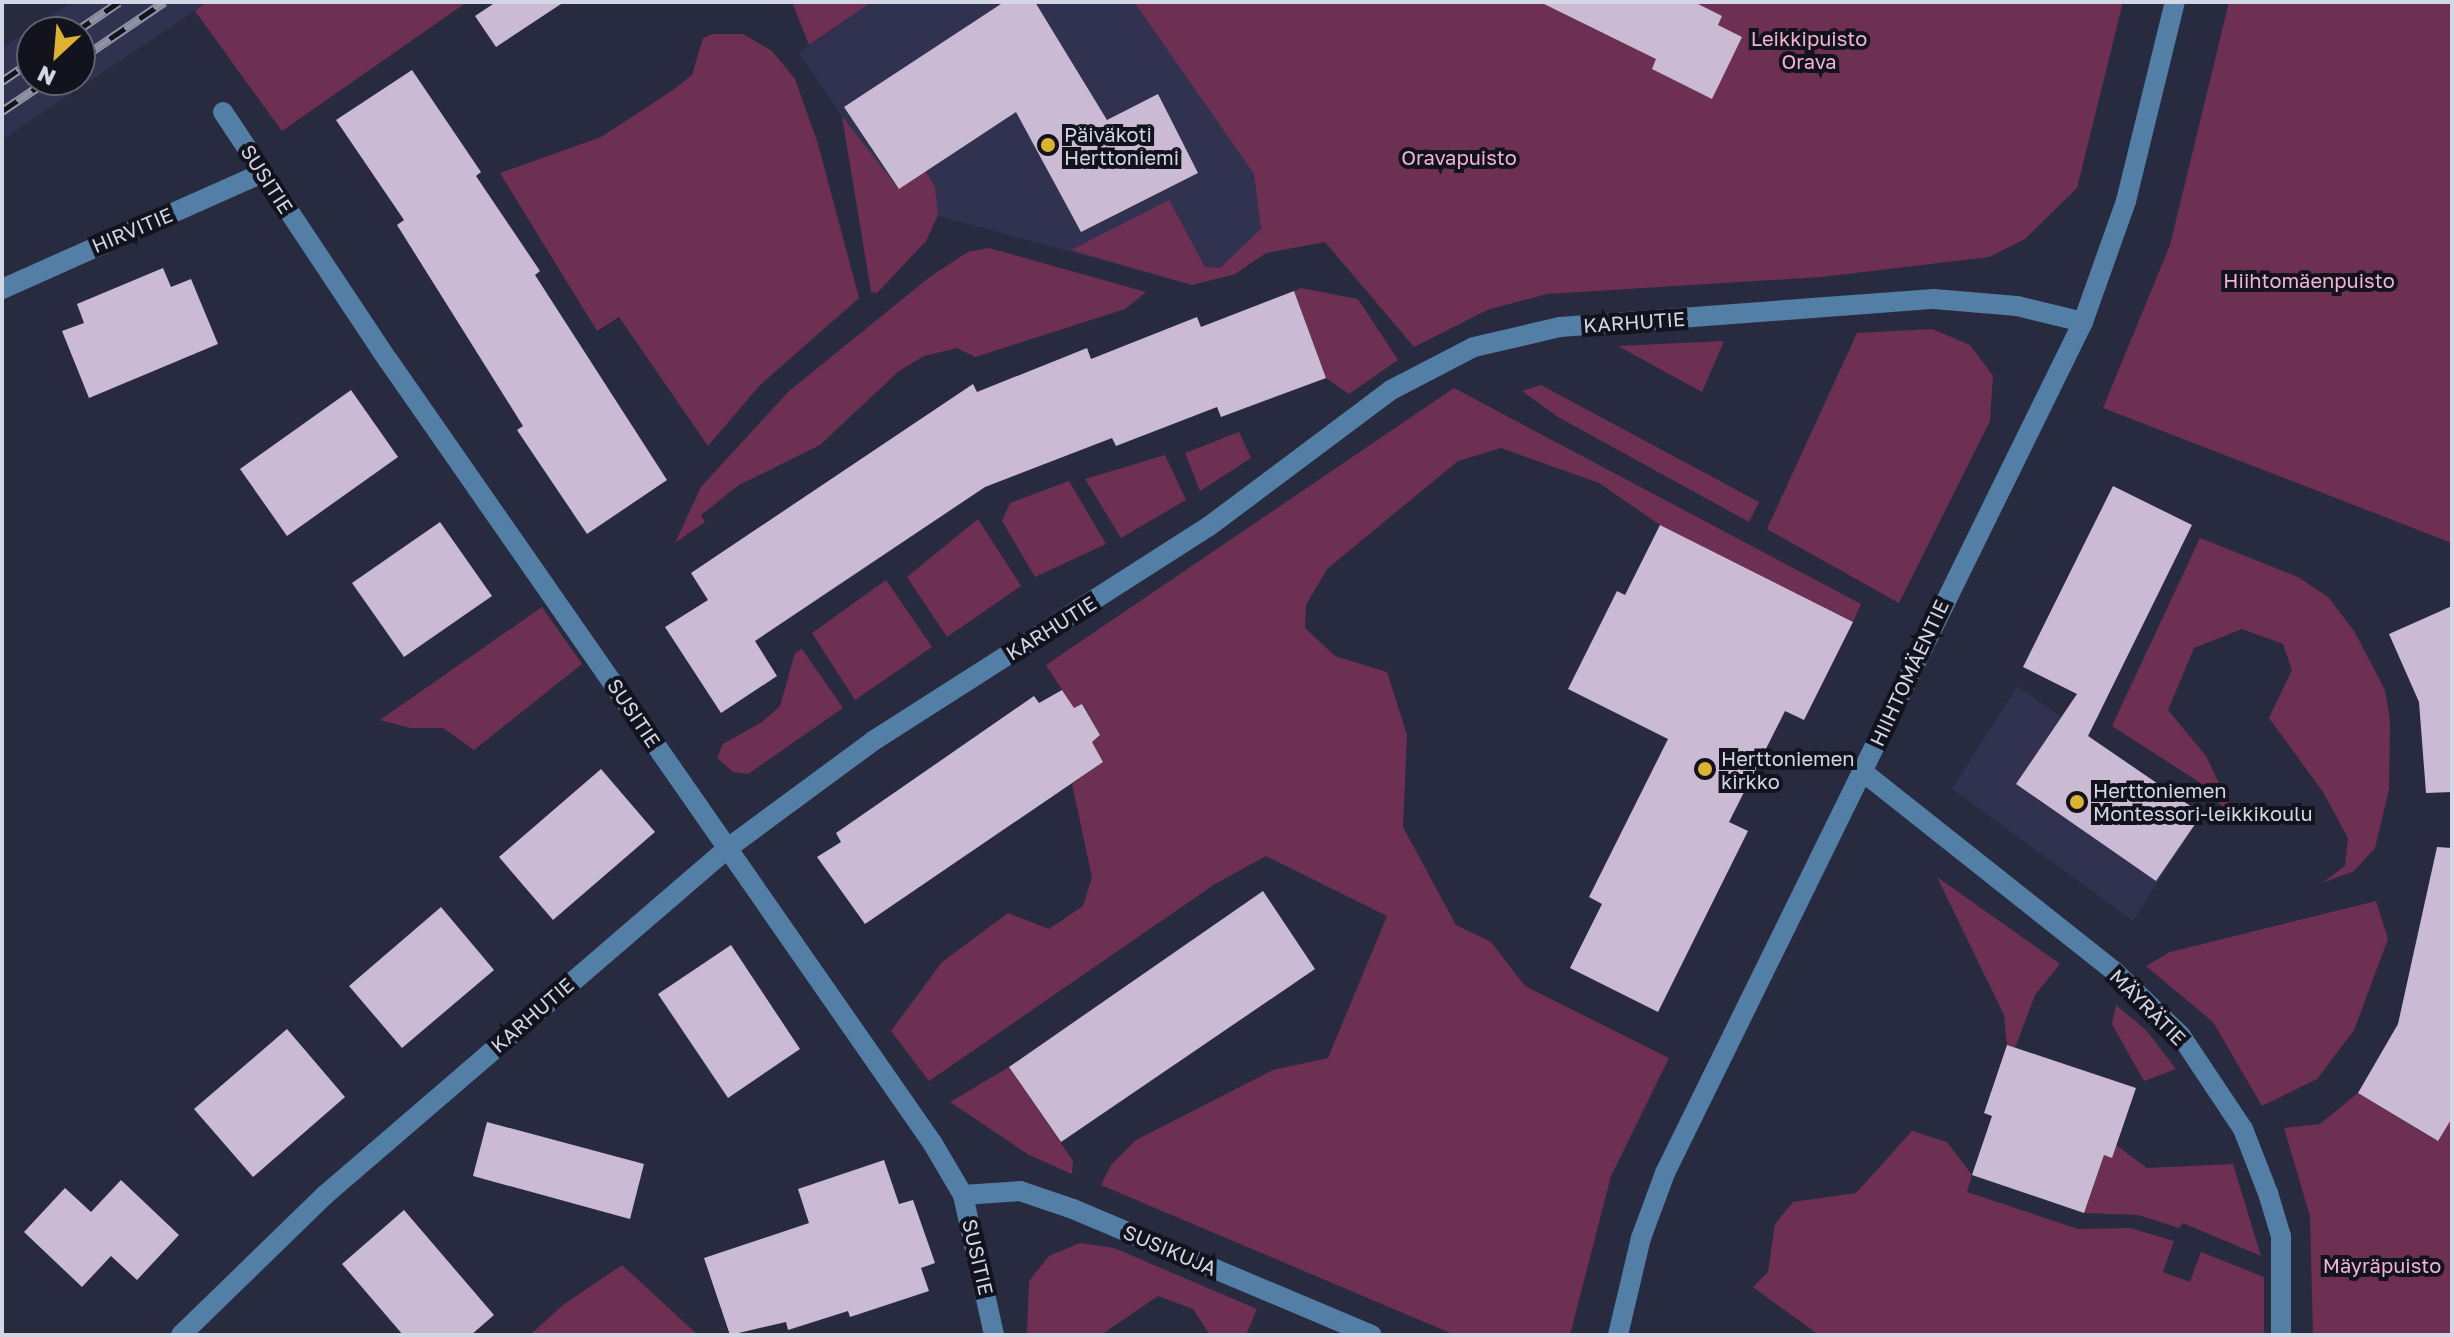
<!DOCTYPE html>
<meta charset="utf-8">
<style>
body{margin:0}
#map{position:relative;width:2454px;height:1337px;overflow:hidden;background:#282a40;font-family:"Golos Text",sans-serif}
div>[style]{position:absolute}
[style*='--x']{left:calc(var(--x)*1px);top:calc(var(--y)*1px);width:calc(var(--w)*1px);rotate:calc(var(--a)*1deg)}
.built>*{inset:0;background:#30324f}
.green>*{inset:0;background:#6d3052}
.building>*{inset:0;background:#cbbad4}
.minor>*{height:20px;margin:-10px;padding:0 10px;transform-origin:10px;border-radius:10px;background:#537ea5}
.rail>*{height:9px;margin-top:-4.5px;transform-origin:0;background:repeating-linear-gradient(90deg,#12131d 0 18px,#9193a5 0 36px);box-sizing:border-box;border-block:2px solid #9193a5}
.dots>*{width:22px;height:22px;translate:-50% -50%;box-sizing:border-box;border:4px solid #12131d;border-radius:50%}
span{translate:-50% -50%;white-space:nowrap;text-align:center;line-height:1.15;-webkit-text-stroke:8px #12131d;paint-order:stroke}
.park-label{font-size:20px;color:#f3b3d3}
.poi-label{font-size:20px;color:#d4d6e5}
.left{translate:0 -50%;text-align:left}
.street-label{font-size:20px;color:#d4d6e5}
.frame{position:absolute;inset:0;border:4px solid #d4d6e5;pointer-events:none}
.north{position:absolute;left:16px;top:16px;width:80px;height:80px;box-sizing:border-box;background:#12131d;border:2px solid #60616d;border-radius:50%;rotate:206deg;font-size:22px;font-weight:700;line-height:32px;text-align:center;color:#d4d6e5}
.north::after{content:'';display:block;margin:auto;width:28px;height:36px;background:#dcb233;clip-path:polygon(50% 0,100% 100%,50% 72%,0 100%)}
</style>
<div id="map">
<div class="built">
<i style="clip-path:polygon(evenodd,72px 2px,208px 2px,2px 140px,2px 48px,72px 2px,32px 32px,80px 32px,80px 80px,32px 80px,32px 32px)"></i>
<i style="clip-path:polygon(872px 2px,1134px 2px,1255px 175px,1261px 229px,1235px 274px,1192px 285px,903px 206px,799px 53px)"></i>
<i style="clip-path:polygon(2017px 686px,2202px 814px,2133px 921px,1952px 789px)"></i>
</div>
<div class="green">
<i style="clip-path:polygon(207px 2px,467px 2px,282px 131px,195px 11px)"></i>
<i style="clip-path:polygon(792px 2px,872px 2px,809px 45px)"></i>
<i style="clip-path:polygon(1134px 2px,2123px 2px,2077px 188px,2025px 239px,1989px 257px,1822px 277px,1547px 294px,1487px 310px,1414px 347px,1325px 242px,1266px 253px,1235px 274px,1192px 285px,1071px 250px,1169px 200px,1205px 267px,1220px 268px,1261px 229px,1254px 174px)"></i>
<i style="clip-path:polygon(2229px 2px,2452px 2px,2452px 543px,2103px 408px,2170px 245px)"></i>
<i style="clip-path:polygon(713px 34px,743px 34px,772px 51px,795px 79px,818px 144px,859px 298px,760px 385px,708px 446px,619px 317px,597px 331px,500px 173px,601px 137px,673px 90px,692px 75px,703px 38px)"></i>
<i style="clip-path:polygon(842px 116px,898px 188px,925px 171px,935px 187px,938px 215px,926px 241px,877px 293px,871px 292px)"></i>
<i style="clip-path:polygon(989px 248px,1146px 292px,1125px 309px,975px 357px,957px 348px,924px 356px,899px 371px,820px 445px,739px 485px,701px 515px,705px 522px,675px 543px,701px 487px,789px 391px,931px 276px,968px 252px)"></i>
<i style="clip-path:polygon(1301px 288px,1358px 299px,1398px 360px,1349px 394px,1326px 378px,1294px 291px)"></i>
<i style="clip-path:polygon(1932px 329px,1970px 345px,1993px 376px,1990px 421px,1899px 603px,1767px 529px,1857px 333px)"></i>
<i style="clip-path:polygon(1724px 341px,1702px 392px,1618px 346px)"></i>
<i style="clip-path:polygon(1541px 385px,1759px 502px,1749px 522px,1558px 417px,1522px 391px)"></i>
<i style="clip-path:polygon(1454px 388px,1861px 604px,1853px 622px,1660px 525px,1599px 483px,1501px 448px,1458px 461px,1327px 569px,1306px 605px,1305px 628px,1335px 656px,1387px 672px,1407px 735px,1403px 827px,1456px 925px,1491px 942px,1525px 986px,1669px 1058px,1611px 1176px,1570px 1335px,1455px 1335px,1101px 1185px,1111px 1165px,1136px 1140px,1273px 1070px,1328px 1058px,1387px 916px,1266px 856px,1215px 884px,929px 1081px,891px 1031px,942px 962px,1008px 913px,1049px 929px,1083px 906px,1092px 877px,1072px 784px,1103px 762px,1092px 742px,1100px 735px,1083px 704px,1074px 708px,1046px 665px)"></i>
<i style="clip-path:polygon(1239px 432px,1251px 458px,1200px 491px,1185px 453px)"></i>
<i style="clip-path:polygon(1165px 455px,1186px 500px,1121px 538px,1085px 479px)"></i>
<i style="clip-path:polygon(1069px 481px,1106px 544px,1035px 577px,1002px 521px,1010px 503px)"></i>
<i style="clip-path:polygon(978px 519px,1021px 586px,947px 637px,907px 577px)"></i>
<i style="clip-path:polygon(2200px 538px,2298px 577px,2328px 597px,2354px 631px,2385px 690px,2390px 721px,2389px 789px,2375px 848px,2354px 871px,2322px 883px,2345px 866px,2348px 838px,2323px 792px,2269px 718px,2292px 670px,2283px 644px,2242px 629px,2194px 648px,2168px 710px,2206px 756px,2238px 823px,2199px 782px,2112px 726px)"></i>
<i style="clip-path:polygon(886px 580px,932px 647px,855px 700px,812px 633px)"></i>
<i style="clip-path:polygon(542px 607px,582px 664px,474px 750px,443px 728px,410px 728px,380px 720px)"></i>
<i style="clip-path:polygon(802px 649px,843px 708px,748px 774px,733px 772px,717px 758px,723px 744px,762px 722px,780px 706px,795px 653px)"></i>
<i style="clip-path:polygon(1937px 877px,2060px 964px,2035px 995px,2015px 1048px,2007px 1045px,2004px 1015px)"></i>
<i style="clip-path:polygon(2376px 901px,2388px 939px,2354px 1030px,2317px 1079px,2262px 1106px,2213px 1022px,2146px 966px,2170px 952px)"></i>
<i style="clip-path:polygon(2116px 1005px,2146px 1030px,2176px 1069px,2144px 1081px,2112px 1024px)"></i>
<i style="clip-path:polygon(1009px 1067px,1073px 1161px,1072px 1174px,1029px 1155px,950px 1102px)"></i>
<i style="clip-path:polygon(2358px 1093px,2437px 1141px,2452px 1118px,2452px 1335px,2313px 1335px,2310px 1216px,2284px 1128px,2320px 1124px)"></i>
<i style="clip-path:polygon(1912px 1131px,1947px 1142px,1972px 1175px,1967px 1192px,2078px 1229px,2130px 1228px,2174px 1241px,2163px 1272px,2190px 1282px,2201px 1252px,2264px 1277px,2264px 1335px,1819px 1335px,1753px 1287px,1768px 1272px,1775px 1224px,1793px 1202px,1856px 1193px)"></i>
<i style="clip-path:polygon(2116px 1145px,2147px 1168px,2233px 1164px,2261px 1256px,2183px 1223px,2179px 1228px,2138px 1215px,2084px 1213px,2104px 1155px,2112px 1158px)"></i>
<i style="clip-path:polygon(1080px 1243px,1114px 1248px,1257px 1309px,1246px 1335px,1210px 1335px,1193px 1309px,1158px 1296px,1101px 1335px,1027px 1335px,1029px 1281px,1049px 1256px)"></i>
<i style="clip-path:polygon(622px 1265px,698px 1335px,530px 1335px,563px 1305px)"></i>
</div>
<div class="building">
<i style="clip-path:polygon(496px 2px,564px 2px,496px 47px,475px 16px)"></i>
<i style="clip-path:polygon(1004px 2px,1035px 2px,1107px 120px,1158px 94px,1198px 173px,1081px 232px,1016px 112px,899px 189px,844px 107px)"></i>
<i style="clip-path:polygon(1540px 2px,1694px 2px,1722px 16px,1718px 25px,1742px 37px,1712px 99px,1652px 69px,1656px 59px)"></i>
<i style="clip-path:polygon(412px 70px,481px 172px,476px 176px,540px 271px,535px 275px,667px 480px,587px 534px,517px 430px,523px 426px,397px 225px,404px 220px,336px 120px)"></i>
<i style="clip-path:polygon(163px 268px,171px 287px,191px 279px,218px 344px,89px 398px,62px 331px,84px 323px,77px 304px)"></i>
<i style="clip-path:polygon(1294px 291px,1326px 378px,1221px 417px,1217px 407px,1116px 446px,1112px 438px,985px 487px,755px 641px,777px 676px,721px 713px,665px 627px,708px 600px,691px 573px,973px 384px,977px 392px,1087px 348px,1091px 359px,1197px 317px,1201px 327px)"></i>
<i style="clip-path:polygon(351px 390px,398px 457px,287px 536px,240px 469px)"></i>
<i style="clip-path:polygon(2113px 486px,2192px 525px,2088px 736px,2202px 814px,2156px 881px,2016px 784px,2077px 694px,2023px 667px)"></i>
<i style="clip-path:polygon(440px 522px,492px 596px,404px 657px,352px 583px)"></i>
<i style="clip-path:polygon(1660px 525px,1853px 622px,1804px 720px,1785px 711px,1729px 822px,1748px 831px,1658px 1012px,1570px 968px,1602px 904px,1589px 897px,1668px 739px,1568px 689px,1617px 591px,1625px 595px)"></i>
<i style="clip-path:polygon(2452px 606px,2452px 792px,2426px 793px,2419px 702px,2389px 634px)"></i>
<i style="clip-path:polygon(1062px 690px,1074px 708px,1082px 704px,1100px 735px,1092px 742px,1103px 762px,865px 924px,817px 857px,841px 842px,836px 833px,1034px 696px,1039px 703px)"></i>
<i style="clip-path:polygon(601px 769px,655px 832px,553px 920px,499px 857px)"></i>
<i style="clip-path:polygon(2437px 847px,2452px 848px,2452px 1118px,2438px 1141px,2358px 1093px,2398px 1024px)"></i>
<i style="clip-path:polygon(1263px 891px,1315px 969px,1061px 1142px,1009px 1067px)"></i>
<i style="clip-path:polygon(441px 907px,494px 970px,402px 1048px,349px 986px)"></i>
<i style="clip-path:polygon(731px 945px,800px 1049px,728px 1098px,658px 994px)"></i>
<i style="clip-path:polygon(287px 1029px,345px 1097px,253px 1177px,194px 1109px)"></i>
<i style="clip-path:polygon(2007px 1045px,2136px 1088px,2112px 1158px,2104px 1155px,2084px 1213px,1972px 1175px,1992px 1116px,1984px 1113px)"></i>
<i style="clip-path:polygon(487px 1122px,644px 1164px,630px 1219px,473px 1176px)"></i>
<i style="clip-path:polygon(884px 1160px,899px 1204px,913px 1200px,935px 1263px,921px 1268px,929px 1291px,850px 1317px,848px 1311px,788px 1330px,786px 1322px,730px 1335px,704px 1258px,809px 1223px,798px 1189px)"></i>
<i style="clip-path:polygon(121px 1180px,179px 1235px,137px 1280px,111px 1256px,82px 1287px,24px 1232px,65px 1188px,91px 1212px)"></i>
<i style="clip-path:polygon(404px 1210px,494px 1315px,471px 1335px,403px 1335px,342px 1264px)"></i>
</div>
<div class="minor">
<i style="--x:223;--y:112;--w:298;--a:56.4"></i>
<i style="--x:388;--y:360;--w:955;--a:55.19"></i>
<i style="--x:933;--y:1144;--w:59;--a:59.5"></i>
<i style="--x:963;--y:1195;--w:143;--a:77.5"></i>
<i style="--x:2;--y:289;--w:285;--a:-24"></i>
<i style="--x:1863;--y:772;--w:322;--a:38.4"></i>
<i style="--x:2115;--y:972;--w:92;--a:44.1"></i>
<i style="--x:2181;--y:1036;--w:112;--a:56.3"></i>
<i style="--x:2243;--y:1129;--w:69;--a:68.7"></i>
<i style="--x:2268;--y:1193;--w:45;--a:73.2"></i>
<i style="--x:2281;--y:1236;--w:99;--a:90"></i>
<i style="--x:963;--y:1195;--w:57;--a:-4"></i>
<i style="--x:1020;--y:1191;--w:56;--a:18.8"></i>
<i style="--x:1073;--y:1209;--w:324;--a:22.9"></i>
<i style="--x:181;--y:1335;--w:201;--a:-44.2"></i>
<i style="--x:325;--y:1195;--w:532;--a:-40.73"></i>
<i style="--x:728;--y:848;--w:180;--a:-36.4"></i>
<i style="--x:873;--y:741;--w:398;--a:-32.6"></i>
<i style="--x:1208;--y:527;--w:229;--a:-36.8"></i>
<i style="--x:1391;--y:390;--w:93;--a:-27.4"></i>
<i style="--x:1474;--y:347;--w:88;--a:-13.1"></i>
<i style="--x:1560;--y:327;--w:375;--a:-4.3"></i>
<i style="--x:1934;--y:299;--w:83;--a:4.8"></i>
<i style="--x:2017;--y:306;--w:68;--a:13.6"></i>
<i style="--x:1618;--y:1335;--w:100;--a:-76.7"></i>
<i style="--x:1641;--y:1238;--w:69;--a:-69.7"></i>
<i style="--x:1665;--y:1173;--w:948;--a:-63.84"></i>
<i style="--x:2083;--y:322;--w:128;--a:-70.4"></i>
<i style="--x:2126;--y:201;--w:205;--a:-76.2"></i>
</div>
<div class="rail">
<i style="--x:75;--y:32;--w:53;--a:-34.3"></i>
<i style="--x:80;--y:59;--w:102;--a:-34.2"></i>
<i style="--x:2;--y:81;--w:36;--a:-34"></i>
<i style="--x:2;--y:111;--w:55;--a:-34"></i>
</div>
<div class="dots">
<i style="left:1048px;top:145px;background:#dcb233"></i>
<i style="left:1705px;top:769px;background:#dcb233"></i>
<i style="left:2077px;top:802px;background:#dcb233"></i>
</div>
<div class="park-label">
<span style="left:1809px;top:50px">Leikkipuisto<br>Orava</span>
<span style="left:1459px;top:157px">Oravapuisto</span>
<span style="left:2309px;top:280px">Hiihtomäenpuisto</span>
<span style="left:2382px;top:1265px">Mäyräpuisto</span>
</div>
<div class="poi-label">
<span class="left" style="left:1064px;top:146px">Päiväkoti<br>Herttoniemi</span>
<span class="left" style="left:1721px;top:770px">Herttoniemen<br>kirkko</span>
<span class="left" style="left:2093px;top:802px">Herttoniemen<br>Montessori-leikkikoulu</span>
</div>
<div class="street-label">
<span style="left:267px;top:179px;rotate:57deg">SUSITIE</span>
<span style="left:132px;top:230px;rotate:-23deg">HIRVITIE</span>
<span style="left:1634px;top:322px;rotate:-4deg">KARHUTIE</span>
<span style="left:1051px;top:628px;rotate:-32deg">KARHUTIE</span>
<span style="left:1909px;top:673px;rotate:-65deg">HIIHTOMÄENTIE</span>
<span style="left:634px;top:713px;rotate:56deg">SUSITIE</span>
<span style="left:2148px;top:1007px;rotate:45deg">MÄYRÄTIE</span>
<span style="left:532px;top:1015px;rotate:-41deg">KARHUTIE</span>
<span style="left:1170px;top:1250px;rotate:23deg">SUSIKUJA</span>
<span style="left:978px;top:1257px;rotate:77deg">SUSITIE</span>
</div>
<div class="frame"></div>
<div class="north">N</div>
</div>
